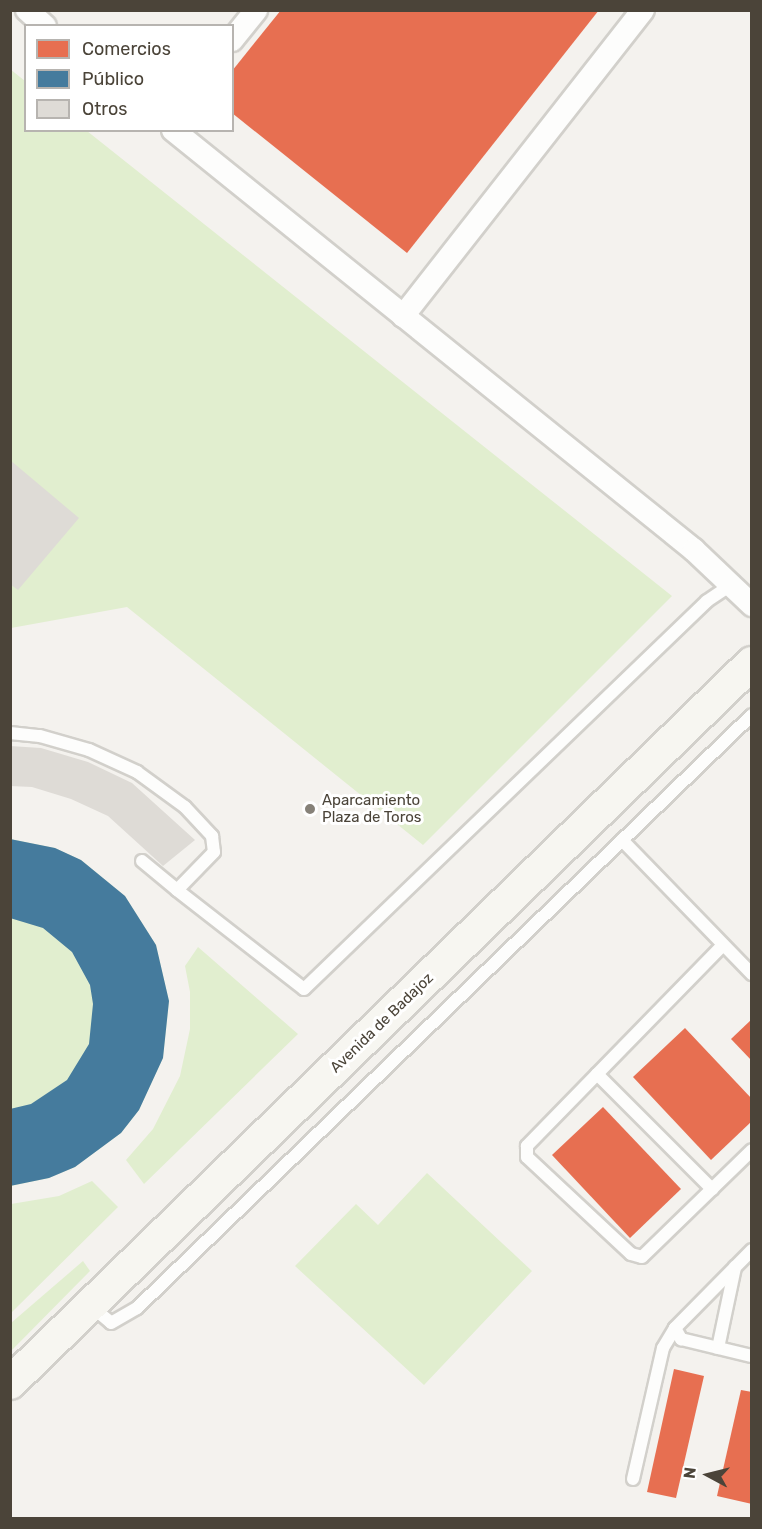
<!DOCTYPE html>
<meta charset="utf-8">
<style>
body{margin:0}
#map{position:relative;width:762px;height:1529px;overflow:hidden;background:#f4f2ee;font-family:Rubik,sans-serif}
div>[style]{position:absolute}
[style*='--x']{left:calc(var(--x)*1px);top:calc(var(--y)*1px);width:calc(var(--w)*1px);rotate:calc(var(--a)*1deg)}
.green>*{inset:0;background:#e1eecf}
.shops>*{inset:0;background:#e76f51}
.public>*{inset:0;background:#457b9d}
.building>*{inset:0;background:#dedbd6}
.roads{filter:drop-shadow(2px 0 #d2d0cb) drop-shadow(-2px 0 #d2d0cb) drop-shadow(0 2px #d2d0cb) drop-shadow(0 -2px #d2d0cb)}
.service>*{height:12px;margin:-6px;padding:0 6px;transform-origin:6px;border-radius:6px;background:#fdfdfc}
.minor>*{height:22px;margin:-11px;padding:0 11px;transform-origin:11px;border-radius:11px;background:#fdfdfc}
.secondary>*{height:32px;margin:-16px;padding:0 16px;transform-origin:16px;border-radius:16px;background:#f7f6f1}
.dots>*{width:16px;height:16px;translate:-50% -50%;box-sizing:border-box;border:3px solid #fff;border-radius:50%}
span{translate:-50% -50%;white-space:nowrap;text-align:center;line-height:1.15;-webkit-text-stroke:6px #fff;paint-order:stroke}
.poi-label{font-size:15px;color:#4b4439}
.left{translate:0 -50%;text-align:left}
.street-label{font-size:15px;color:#4b4439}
.frame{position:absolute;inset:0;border:12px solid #4b4439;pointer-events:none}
.legend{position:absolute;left:24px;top:24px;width:210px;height:108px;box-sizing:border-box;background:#fff;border:2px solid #b7b4b0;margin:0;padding:8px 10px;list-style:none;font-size:18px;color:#4b4439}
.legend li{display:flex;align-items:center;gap:12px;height:30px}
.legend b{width:30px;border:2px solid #b7b4b0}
.north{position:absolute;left:678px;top:1445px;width:60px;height:60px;-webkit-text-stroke:4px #fff;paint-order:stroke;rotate:277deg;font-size:16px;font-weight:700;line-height:24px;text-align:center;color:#4b4439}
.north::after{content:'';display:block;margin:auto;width:21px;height:27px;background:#4b4439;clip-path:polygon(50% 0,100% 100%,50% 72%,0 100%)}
</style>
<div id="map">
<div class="green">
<i style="clip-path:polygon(10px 69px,25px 81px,26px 130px,87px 131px,672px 596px,423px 845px,127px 607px,11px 628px)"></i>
<i style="clip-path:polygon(11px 839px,55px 848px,81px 860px,125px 896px,156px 945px,169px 1001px,163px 1058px,139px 1110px,121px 1133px,75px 1167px,49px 1178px,11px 1186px)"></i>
<i style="clip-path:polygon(198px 947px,298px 1034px,144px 1184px,126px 1160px,153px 1129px,180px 1076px,190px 1029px,190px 992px,185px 966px)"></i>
<i style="clip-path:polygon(427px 1173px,532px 1271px,424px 1385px,295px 1266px,356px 1204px,378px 1225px)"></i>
<i style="clip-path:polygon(92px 1181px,118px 1207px,11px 1313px,11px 1204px,59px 1196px)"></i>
<i style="clip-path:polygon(83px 1261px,90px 1271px,11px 1351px,11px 1323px)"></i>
</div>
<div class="shops">
<i style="clip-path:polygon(281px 10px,599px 10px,407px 253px,232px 113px,232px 71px)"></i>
<i style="clip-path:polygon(752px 1019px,752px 1061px,731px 1039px)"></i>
<i style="clip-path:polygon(685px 1028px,752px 1099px,752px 1121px,711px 1160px,633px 1077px)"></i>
<i style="clip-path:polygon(603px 1107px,681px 1189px,630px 1238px,552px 1155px)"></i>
<i style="clip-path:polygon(674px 1369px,704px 1376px,676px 1498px,647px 1492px)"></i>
<i style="clip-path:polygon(741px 1390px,752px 1392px,752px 1504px,717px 1496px)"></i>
</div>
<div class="public">
<i style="clip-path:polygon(10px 839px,55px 848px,81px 860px,125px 896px,156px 945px,169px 1001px,163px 1058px,139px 1110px,121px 1133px,75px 1167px,49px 1178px,10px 1186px,10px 1109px,31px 1104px,67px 1080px,89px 1044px,93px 1004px,90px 985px,72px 952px,43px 928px,10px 918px)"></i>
</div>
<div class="building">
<i style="clip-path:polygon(10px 460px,79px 518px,18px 590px,10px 584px)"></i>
<i style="clip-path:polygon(10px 746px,41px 748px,88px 762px,132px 783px,195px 840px,163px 866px,108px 816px,71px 799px,32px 787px,10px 786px)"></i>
</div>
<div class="roads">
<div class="service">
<i style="--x:10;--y:733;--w:30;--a:6"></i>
<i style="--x:40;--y:736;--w:51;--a:15.9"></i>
<i style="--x:89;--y:750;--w:53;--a:24.6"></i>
<i style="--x:137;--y:772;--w:59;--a:36.1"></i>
<i style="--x:185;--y:807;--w:40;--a:47"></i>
<i style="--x:212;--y:836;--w:16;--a:83"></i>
<i style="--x:214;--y:852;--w:53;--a:134.2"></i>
<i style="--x:177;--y:890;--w:161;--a:37.9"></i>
<i style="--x:304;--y:989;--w:559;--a:-43.91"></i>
<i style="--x:707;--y:601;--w:29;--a:-34"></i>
<i style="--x:622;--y:840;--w:187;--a:45.9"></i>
<i style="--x:142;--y:861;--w:45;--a:39.6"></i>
<i style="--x:723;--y:945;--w:281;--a:134.3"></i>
<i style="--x:527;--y:1146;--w:11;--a:90"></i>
<i style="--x:527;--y:1157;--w:142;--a:43"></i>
<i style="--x:631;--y:1254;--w:11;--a:15"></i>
<i style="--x:642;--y:1257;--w:153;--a:-44.2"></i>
<i style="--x:597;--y:1074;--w:163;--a:45"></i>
<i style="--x:752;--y:1250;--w:110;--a:134.6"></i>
<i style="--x:675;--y:1328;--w:13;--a:61"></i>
<i style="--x:681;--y:1339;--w:73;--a:13.5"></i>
<i style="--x:91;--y:1306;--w:26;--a:40"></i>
<i style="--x:111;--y:1323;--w:30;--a:-30"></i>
<i style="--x:137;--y:1308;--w:854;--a:-43.96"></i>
<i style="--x:718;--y:1348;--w:83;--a:-78.1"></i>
<i style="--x:633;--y:1479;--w:134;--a:-77.1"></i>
<i style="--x:663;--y:1348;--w:23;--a:-59"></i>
</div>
<div class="minor">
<i style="--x:27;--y:10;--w:24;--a:42"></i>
<i style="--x:232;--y:40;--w:38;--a:-51"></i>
<i style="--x:173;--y:130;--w:669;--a:38.87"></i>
<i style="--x:694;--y:550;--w:80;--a:43.5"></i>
<i style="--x:403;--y:316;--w:389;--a:-51.9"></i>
</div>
<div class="secondary">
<i style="--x:10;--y:1383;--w:1034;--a:-44.14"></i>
</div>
</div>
<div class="dots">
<i style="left:310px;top:809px;background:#868178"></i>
</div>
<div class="poi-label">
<span class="left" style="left:322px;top:809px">Aparcamiento<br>Plaza de Toros</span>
</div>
<div class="street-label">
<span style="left:382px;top:1023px;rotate:-44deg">Avenida de Badajoz</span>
</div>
<div class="frame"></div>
<ul class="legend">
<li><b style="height:16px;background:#e76f51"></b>Comercios</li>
<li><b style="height:16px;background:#457b9d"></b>Público</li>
<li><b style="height:16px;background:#dedbd6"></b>Otros</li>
</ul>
<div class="north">N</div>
</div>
